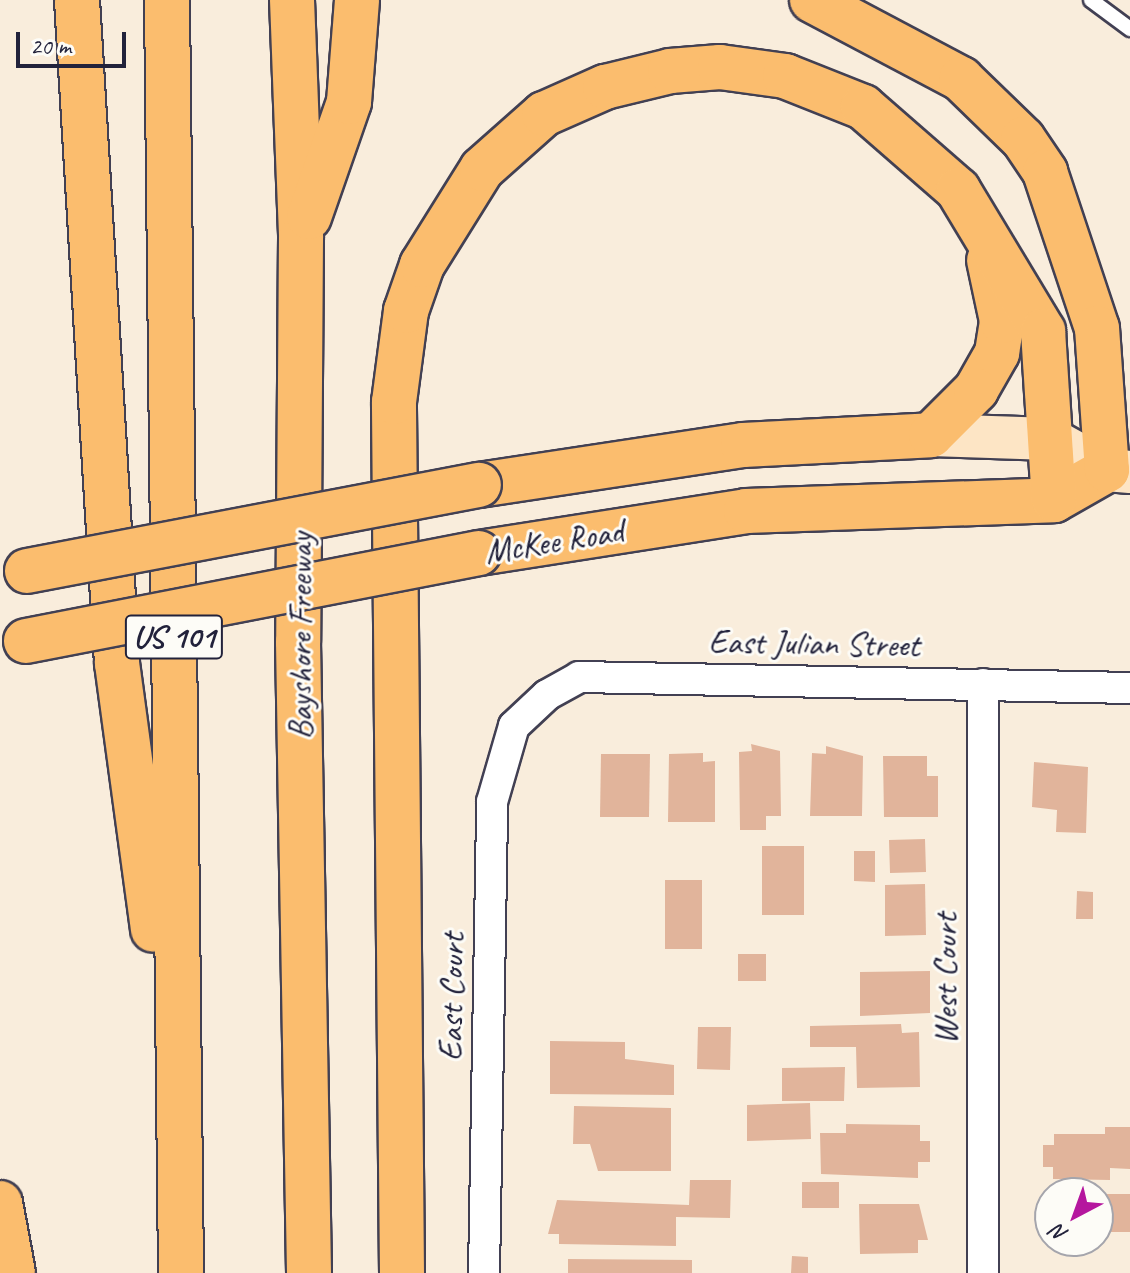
<!DOCTYPE html>
<style>
body{margin:0}
#map{position:relative;width:1130px;height:1273px;overflow:hidden;background:#f9eddc;font-family:Caveat,sans-serif}
div>[style]{position:absolute}
[style*='--x']{left:calc(var(--x)*1px);top:calc(var(--y)*1px);width:calc(var(--w)*1px);rotate:calc(var(--a)*1deg)}
.building>*{inset:0;background:#e1b49b}
.roads{filter:drop-shadow(2px 0 #424053) drop-shadow(-2px 0 #424053) drop-shadow(0 2px #424053) drop-shadow(0 -2px #424053)}
.service>*{height:14px;margin:-7px;padding:0 7px;transform-origin:7px;border-radius:7px;background:#fff}
.minor>*{height:30px;margin:-15px;padding:0 15px;transform-origin:15px;border-radius:15px;background:#fff}
.secondary>*{height:42px;margin:-21px;padding:0 21px;transform-origin:21px;border-radius:21px;background:#fde5c5}
.primary>*{height:44px;margin:-22px;padding:0 22px;transform-origin:22px;border-radius:22px;background:#fbbd6e}
.motorway>*{height:44px;margin:-22px;padding:0 22px;transform-origin:22px;border-radius:22px;background:#fbbd6e}
.bridges{filter:drop-shadow(2px 0 #424053) drop-shadow(-2px 0 #424053) drop-shadow(0 2px #424053) drop-shadow(0 -2px #424053)}
.primary-bridge>*{height:44px;margin:-22px;padding:0 22px;transform-origin:22px;border-radius:22px;background:#fbbd6e}
span{translate:-50% -50%;white-space:nowrap;text-align:center;line-height:1.15;-webkit-text-stroke:6px #fdfcf7;paint-order:stroke}
.shield-label span{padding:2px 6px;background:#fdfcf7;border:2px solid;border-radius:6px;-webkit-text-stroke-width:0}
.shield-label{font-size:32px;color:#22223b;font-weight:700}
.street-label{font-size:34px;color:#22223b}
.north{position:absolute;left:1034px;top:1177px;width:80px;height:80px;box-sizing:border-box;background:#fdfcf7;border:2px solid #a5a5ac;border-radius:50%;rotate:221deg;font-size:22px;font-weight:700;line-height:32px;text-align:center;color:#22223b}
.north::after{content:'';display:block;margin:auto;width:28px;height:36px;background:#b5179e;clip-path:polygon(50% 0,100% 100%,50% 72%,0 100%)}
.scale{position:absolute;left:16px;top:32px;width:110px;height:36px;box-sizing:border-box;border:4px solid #22223b;border-top:0;padding-left:10px;font-size:24px;line-height:28px;white-space:nowrap;color:#22223b;-webkit-text-stroke:6px #fdfcf7;paint-order:stroke}
</style>
<div id="map">
<div class="building">
<i style="clip-path:polygon(751px 744px,780px 751px,781px 816px,766px 816px,766px 830px,740px 830px,739px 752px,752px 751px)"></i>
<i style="clip-path:polygon(826px 746px,863px 756px,862px 816px,810px 816px,812px 753px,826px 754px)"></i>
<i style="clip-path:polygon(703px 753px,703px 762px,715px 761px,715px 822px,668px 822px,669px 754px)"></i>
<i style="clip-path:polygon(601px 754px,650px 754px,649px 817px,600px 817px)"></i>
<i style="clip-path:polygon(883px 756px,927px 756px,927px 776px,938px 776px,938px 817px,884px 817px)"></i>
<i style="clip-path:polygon(1034px 762px,1088px 767px,1086px 833px,1056px 832px,1057px 810px,1032px 807px)"></i>
<i style="clip-path:polygon(925px 839px,926px 872px,890px 873px,889px 840px)"></i>
<i style="clip-path:polygon(762px 846px,804px 846px,804px 915px,762px 915px)"></i>
<i style="clip-path:polygon(854px 851px,875px 851px,875px 882px,854px 881px)"></i>
<i style="clip-path:polygon(665px 880px,702px 880px,702px 949px,665px 949px)"></i>
<i style="clip-path:polygon(925px 884px,926px 935px,885px 936px,885px 885px)"></i>
<i style="clip-path:polygon(1077px 891px,1093px 892px,1093px 919px,1076px 919px)"></i>
<i style="clip-path:polygon(738px 954px,766px 954px,766px 981px,738px 981px)"></i>
<i style="clip-path:polygon(930px 971px,930px 1013px,860px 1016px,860px 972px)"></i>
<i style="clip-path:polygon(901px 1024px,902px 1033px,919px 1032px,920px 1087px,857px 1088px,856px 1047px,810px 1047px,810px 1026px)"></i>
<i style="clip-path:polygon(698px 1027px,731px 1027px,730px 1070px,697px 1069px)"></i>
<i style="clip-path:polygon(550px 1041px,625px 1042px,625px 1059px,674px 1065px,674px 1095px,550px 1094px)"></i>
<i style="clip-path:polygon(845px 1067px,844px 1101px,782px 1101px,782px 1068px)"></i>
<i style="clip-path:polygon(810px 1103px,811px 1139px,747px 1141px,747px 1105px)"></i>
<i style="clip-path:polygon(574px 1106px,671px 1108px,671px 1171px,598px 1171px,590px 1144px,573px 1144px)"></i>
<i style="clip-path:polygon(846px 1124px,920px 1125px,920px 1141px,930px 1141px,930px 1162px,918px 1162px,918px 1178px,821px 1174px,820px 1133px,846px 1133px)"></i>
<i style="clip-path:polygon(1105px 1127px,1130px 1127px,1130px 1169px,1110px 1168px,1110px 1180px,1053px 1179px,1053px 1167px,1043px 1167px,1043px 1145px,1054px 1145px,1054px 1134px,1105px 1134px)"></i>
<i style="clip-path:polygon(690px 1180px,731px 1180px,730px 1218px,676px 1217px,676px 1246px,559px 1244px,559px 1234px,548px 1234px,557px 1200px,689px 1205px)"></i>
<i style="clip-path:polygon(802px 1182px,839px 1182px,839px 1208px,802px 1208px)"></i>
<i style="clip-path:polygon(1098px 1194px,1130px 1194px,1130px 1232px,1098px 1232px)"></i>
<i style="clip-path:polygon(859px 1204px,919px 1204px,928px 1240px,918px 1240px,918px 1253px,860px 1254px)"></i>
<i style="clip-path:polygon(792px 1256px,808px 1257px,808px 1273px,791px 1273px)"></i>
<i style="clip-path:polygon(568px 1259px,692px 1260px,692px 1273px,568px 1273px)"></i>
</div>
<div class="roads">
<div class="service">
<i style="--x:1091;--y:0;--w:49;--a:36.6"></i>
</div>
<div class="minor">
<i style="--x:484;--y:1273;--w:471;--a:-89"></i>
<i style="--x:492;--y:802;--w:79;--a:-73.9"></i>
<i style="--x:514;--y:726;--w:45;--a:-43.2"></i>
<i style="--x:547;--y:695;--w:37;--a:-29"></i>
<i style="--x:579;--y:677;--w:551;--a:1.14"></i>
<i style="--x:983;--y:1273;--w:589;--a:-90"></i>
</div>
<div class="secondary">
<i style="--x:931;--y:435;--w:120;--a:1.9"></i>
<i style="--x:1051;--y:439;--w:64;--a:29"></i>
<i style="--x:1107;--y:470;--w:23;--a:5"></i>
</div>
<div class="primary">
<i style="--x:479;--y:485;--w:267;--a:-8.6"></i>
<i style="--x:743;--y:445;--w:188;--a:-3"></i>
<i style="--x:479;--y:553;--w:270;--a:-8.9"></i>
<i style="--x:746;--y:511;--w:308;--a:-2"></i>
<i style="--x:1054;--y:500;--w:61;--a:-29.5"></i>
</div>
<div class="motorway">
<i style="--x:77;--y:0;--w:664;--a:86.55"></i>
<i style="--x:117;--y:663;--w:269;--a:82.3"></i>
<i style="--x:167;--y:0;--w:1273;--a:89.37"></i>
<i style="--x:292;--y:0;--w:238;--a:87.8"></i>
<i style="--x:301;--y:238;--w:404;--a:90.4"></i>
<i style="--x:298;--y:642;--w:631;--a:89"></i>
<i style="--x:812;--y:0;--w:169;--a:27.9"></i>
<i style="--x:961;--y:79;--w:86;--a:44.1"></i>
<i style="--x:1023;--y:139;--w:40;--a:56"></i>
<i style="--x:1045;--y:172;--w:164;--a:71.6"></i>
<i style="--x:1097;--y:328;--w:142;--a:86"></i>
<i style="--x:309;--y:217;--w:122;--a:-70.8"></i>
<i style="--x:349;--y:102;--w:102;--a:-85.5"></i>
<i style="--x:931;--y:435;--w:64;--a:-45"></i>
<i style="--x:976;--y:390;--w:43;--a:-60.4"></i>
<i style="--x:997;--y:353;--w:32;--a:-81"></i>
<i style="--x:1002;--y:321;--w:62;--a:-102"></i>
<i style="--x:0;--y:1203;--w:71;--a:79.5"></i>
<i style="--x:402;--y:1273;--w:871;--a:-90.53"></i>
<i style="--x:394;--y:402;--w:92;--a:-82.5"></i>
<i style="--x:406;--y:311;--w:49;--a:-70.8"></i>
<i style="--x:422;--y:265;--w:113;--a:-58"></i>
<i style="--x:482;--y:169;--w:83;--a:-41.6"></i>
<i style="--x:544;--y:114;--w:67;--a:-23.9"></i>
<i style="--x:605;--y:87;--w:67;--a:-13.8"></i>
<i style="--x:670;--y:71;--w:50;--a:-4.6"></i>
<i style="--x:720;--y:67;--w:66;--a:7.9"></i>
<i style="--x:785;--y:76;--w:84;--a:21.7"></i>
<i style="--x:863;--y:107;--w:126;--a:41.1"></i>
<i style="--x:958;--y:190;--w:165;--a:58.9"></i>
<i style="--x:1043;--y:331;--w:169;--a:86.3"></i>
</div>
</div>
<div class="bridges">
<div class="primary-bridge">
<i style="--x:27;--y:571;--w:460;--a:-10.8"></i>
<i style="--x:26;--y:641;--w:461;--a:-11"></i>
</div>
</div>
<div class="shield-label">
<span style="left:174px;top:637px">US 101</span>
</div>
<div class="street-label">
<span style="left:554px;top:541px;rotate:-9deg">McKee Road</span>
<span style="left:300px;top:636px;rotate:-90deg">Bayshore Freeway</span>
<span style="left:814px;top:643px;rotate:1deg">East Julian Street</span>
<span style="left:945px;top:979px;rotate:-90deg">West Court</span>
<span style="left:451px;top:997px;rotate:-89deg">East Court</span>
</div>
<div class="north">N</div>
<div class="scale">20 m</div>
</div>
